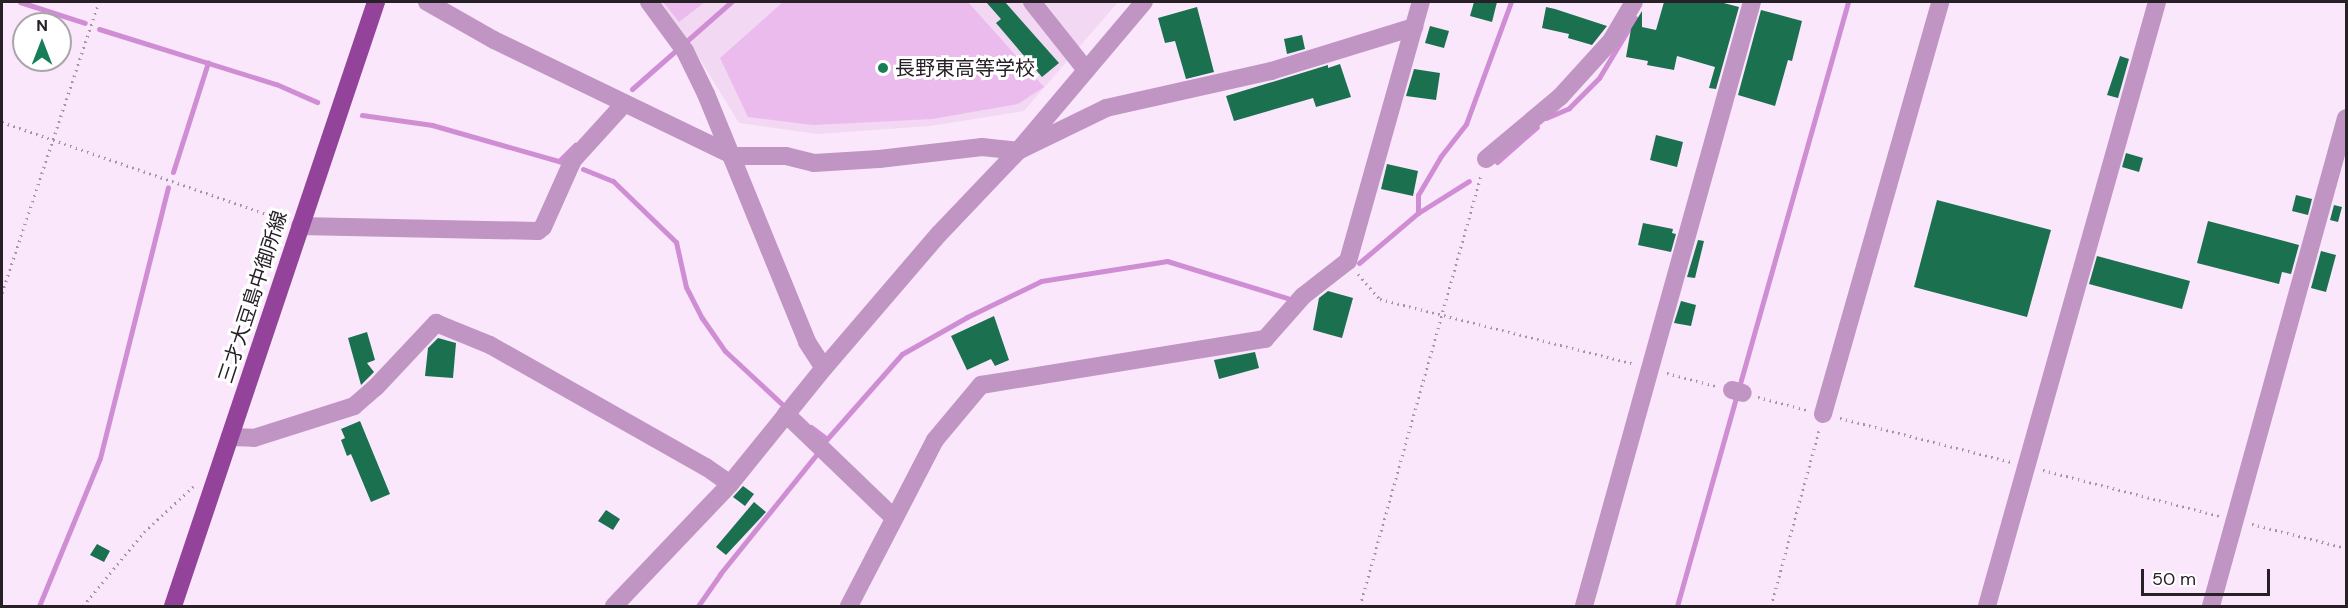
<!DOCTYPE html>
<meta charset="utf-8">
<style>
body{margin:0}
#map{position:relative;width:2348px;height:608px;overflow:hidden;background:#fbe7fc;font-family:"DM Sans","Noto Sans JP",sans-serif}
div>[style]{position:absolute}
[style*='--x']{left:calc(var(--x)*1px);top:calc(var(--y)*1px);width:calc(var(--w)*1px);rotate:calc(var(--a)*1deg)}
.built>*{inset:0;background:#f2d8f3}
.green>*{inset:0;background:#ebbbee}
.stream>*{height:5px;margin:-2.5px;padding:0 2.5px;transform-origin:2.5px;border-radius:2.5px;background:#cf8ed4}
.building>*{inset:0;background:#1a704f}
.path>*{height:3px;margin-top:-1.5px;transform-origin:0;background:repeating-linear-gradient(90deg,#a495a4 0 1.5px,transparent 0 6px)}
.minor>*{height:18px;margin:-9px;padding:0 9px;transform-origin:9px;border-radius:9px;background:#c095c3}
.major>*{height:18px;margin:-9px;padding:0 9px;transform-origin:9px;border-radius:9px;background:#93449a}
.dots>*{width:16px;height:16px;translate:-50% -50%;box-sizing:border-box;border:3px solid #fff;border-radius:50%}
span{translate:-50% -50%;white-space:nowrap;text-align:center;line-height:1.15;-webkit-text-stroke:6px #fff;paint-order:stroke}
.poi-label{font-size:20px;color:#272027}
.left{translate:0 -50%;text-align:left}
.street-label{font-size:20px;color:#272027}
.frame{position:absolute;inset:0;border:3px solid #272027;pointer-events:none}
.north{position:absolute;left:12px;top:12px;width:60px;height:60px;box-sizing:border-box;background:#fff;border:2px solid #a9a6a9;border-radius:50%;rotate:0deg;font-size:16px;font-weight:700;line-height:24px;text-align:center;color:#272027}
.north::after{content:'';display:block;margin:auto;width:21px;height:27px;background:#177e58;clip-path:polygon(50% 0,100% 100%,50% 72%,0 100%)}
.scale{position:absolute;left:2141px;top:569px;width:129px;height:27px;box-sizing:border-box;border:3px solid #272027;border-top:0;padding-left:8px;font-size:18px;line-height:21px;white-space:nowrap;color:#272027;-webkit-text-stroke:4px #fff;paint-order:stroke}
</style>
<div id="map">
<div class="built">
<i style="clip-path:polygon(658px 2px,1118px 2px,1024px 111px,930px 126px,818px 134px,739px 123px,693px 48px)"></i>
</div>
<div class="green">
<i style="clip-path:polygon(663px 2px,705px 2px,679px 22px)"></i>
<i style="clip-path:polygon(783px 2px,968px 2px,1044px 87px,1018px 104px,932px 119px,813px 125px,748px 117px,720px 58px)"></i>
</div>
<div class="stream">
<i style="--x:20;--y:2;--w:68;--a:17.9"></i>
<i style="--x:99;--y:29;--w:185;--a:17.3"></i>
<i style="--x:276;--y:84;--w:45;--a:23.7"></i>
<i style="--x:632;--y:89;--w:132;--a:-41.3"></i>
<i style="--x:362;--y:115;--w:71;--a:8.1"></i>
<i style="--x:432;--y:125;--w:135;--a:15.9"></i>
<i style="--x:1546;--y:118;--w:25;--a:-23"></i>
<i style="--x:1569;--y:108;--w:42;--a:-45"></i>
<i style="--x:1599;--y:78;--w:70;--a:-59"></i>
<i style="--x:559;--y:161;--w:23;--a:-45"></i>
<i style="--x:1497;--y:162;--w:53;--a:-41.2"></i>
<i style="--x:583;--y:169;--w:32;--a:22"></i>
<i style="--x:613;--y:181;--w:88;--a:44.1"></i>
<i style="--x:676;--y:242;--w:46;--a:77.5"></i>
<i style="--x:686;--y:287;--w:35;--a:63"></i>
<i style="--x:702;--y:318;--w:40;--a:55.1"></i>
<i style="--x:725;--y:351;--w:79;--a:43"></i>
<i style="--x:173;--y:172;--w:115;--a:-72.3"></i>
<i style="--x:1418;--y:213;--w:18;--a:-90"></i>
<i style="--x:1418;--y:195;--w:45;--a:-59.5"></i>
<i style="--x:1441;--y:156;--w:41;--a:-52"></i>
<i style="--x:1466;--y:124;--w:130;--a:-69.8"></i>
<i style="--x:1359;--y:263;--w:77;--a:-40.3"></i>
<i style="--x:1418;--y:213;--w:60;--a:-32.1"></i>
<i style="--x:811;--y:427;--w:20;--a:37"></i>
<i style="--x:827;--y:439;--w:113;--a:-48.6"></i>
<i style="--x:902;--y:354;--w:75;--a:-29.6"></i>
<i style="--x:967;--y:317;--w:82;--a:-25.9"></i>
<i style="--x:1041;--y:281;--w:128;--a:-9"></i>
<i style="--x:1167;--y:261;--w:126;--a:17.1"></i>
<i style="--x:39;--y:606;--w:160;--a:-67.6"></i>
<i style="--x:100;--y:458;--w:279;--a:-75.9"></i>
<i style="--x:698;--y:606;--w:39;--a:-55"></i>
<i style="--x:720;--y:574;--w:153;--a:-51.1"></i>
<i style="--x:1677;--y:606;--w:628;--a:-74.19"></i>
</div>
<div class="building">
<i style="clip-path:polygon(986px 2px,1005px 2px,1059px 63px,1042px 77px,996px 23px,1001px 19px)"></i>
<i style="clip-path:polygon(1474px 2px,1497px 2px,1492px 22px,1470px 16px)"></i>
<i style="clip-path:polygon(1664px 2px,1720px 2px,1739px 7px,1716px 89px,1709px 88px,1715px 67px,1677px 56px,1674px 70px,1647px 65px,1648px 61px,1626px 57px,1631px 29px,1642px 11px,1642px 27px,1656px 30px)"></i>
<i style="clip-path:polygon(1197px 7px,1214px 72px,1186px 79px,1175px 41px,1165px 43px,1158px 18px)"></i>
<i style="clip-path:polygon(1546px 7px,1555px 9px,1607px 26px,1592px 45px,1568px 38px,1569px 34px,1542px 28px)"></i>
<i style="clip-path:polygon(1761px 10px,1802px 21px,1792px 61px,1788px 60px,1775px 106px,1738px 95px)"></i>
<i style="clip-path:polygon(1430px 26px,1449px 31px,1444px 48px,1425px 43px)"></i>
<i style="clip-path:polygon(1302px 35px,1305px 49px,1287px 54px,1284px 39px)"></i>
<i style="clip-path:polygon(2120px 56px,2129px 59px,2118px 98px,2107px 95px)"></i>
<i style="clip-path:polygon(1340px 64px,1351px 97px,1316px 107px,1313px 98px,1234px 121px,1226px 96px,1328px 65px,1328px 68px)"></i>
<i style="clip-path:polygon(1414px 69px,1440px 73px,1436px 100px,1406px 96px)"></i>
<i style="clip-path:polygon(1656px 135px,1683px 142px,1677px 167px,1650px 160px)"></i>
<i style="clip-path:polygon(2126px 153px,2143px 158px,2139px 172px,2122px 167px)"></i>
<i style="clip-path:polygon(1387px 164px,1418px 171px,1413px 196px,1381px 189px)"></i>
<i style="clip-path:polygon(2296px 195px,2312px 199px,2308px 215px,2292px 211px)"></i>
<i style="clip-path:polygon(1937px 200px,2051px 230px,2027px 317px,1914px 287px)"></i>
<i style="clip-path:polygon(2334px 205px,2342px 207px,2338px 222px,2330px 220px)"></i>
<i style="clip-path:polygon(2208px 221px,2299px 245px,2291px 274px,2282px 272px,2279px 284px,2197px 263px)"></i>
<i style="clip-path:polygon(1643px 223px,1673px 229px,1672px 233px,1676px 234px,1671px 252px,1638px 245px)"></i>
<i style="clip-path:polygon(1698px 240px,1704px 241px,1695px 278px,1687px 277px)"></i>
<i style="clip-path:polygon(2321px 251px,2336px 255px,2326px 292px,2311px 288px)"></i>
<i style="clip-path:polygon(2097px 256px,2190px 281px,2182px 309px,2089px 284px)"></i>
<i style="clip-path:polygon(1328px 291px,1353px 298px,1342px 338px,1313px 330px,1319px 298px)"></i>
<i style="clip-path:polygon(1681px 301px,1696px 305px,1691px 326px,1674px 323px)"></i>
<i style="clip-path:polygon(994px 316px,1009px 360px,995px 366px,991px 359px,967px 370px,951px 336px)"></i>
<i style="clip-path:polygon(367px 332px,375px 360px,367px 363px,374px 372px,361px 385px,348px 338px)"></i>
<i style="clip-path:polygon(438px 338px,456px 343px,453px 378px,425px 376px,428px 348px)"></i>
<i style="clip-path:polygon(1255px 352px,1259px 368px,1219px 379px,1214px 360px)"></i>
<i style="clip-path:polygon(360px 421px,390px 494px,371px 502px,351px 454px,347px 456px,341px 440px,345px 438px,341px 429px)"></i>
<i style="clip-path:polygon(743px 486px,754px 494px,745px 506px,733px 497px)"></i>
<i style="clip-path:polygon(754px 502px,766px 512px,726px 555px,716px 547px)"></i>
<i style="clip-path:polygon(606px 510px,620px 519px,613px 530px,598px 521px)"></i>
<i style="clip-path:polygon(97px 544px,110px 551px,104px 562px,90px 555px)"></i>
</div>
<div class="path">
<i style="--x:2;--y:122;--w:301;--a:19.2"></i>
<i style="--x:1358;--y:274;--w:33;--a:49"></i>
<i style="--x:1380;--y:299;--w:263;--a:14.3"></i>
<i style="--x:2;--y:293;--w:307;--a:-71.6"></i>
<i style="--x:1667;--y:373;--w:51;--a:14.9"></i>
<i style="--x:1758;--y:397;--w:51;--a:14.9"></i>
<i style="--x:1840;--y:418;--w:177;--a:14.4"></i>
<i style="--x:2043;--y:470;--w:183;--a:14.6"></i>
<i style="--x:2252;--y:524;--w:97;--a:14.3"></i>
<i style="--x:83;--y:606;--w:96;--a:-50.5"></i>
<i style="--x:144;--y:532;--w:69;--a:-42.7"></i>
<i style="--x:1360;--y:606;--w:448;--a:-74.3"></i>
<i style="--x:1771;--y:606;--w:182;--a:-74.7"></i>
</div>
<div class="minor">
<i style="--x:427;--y:2;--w:77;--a:29.6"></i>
<i style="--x:494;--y:40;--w:267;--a:25.8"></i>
<i style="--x:734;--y:156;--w:52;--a:0"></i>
<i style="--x:786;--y:156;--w:29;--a:14"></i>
<i style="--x:814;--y:163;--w:65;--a:-3.5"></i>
<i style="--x:879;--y:159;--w:104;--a:-6.6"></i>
<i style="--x:982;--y:147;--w:36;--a:6"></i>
<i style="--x:1018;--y:151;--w:98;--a:-26"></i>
<i style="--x:1106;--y:108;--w:169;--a:-12.6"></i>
<i style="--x:1271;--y:71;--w:150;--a:-17.1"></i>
<i style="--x:649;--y:2;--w:61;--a:53.7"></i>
<i style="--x:685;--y:51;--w:48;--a:64"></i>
<i style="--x:706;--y:94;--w:268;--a:67.8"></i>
<i style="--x:807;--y:342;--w:31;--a:57"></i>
<i style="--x:1032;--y:2;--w:87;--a:51.5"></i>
<i style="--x:1486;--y:159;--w:97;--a:-40"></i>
<i style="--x:1560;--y:97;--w:76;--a:-47.7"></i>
<i style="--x:1611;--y:41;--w:45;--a:-59.5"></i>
<i style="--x:300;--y:226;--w:238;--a:1.2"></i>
<i style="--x:538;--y:231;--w:6;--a:-39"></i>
<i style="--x:543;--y:227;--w:73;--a:-65.9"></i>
<i style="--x:573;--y:160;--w:76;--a:-47.7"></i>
<i style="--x:1732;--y:390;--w:11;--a:15"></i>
<i style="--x:786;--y:414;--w:150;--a:43.9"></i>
<i style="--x:1823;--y:414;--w:428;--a:-74.1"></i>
<i style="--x:230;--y:437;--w:24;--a:2"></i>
<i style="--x:254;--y:438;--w:105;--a:-17.7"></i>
<i style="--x:354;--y:406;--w:29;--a:-41"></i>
<i style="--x:376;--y:387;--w:88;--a:-46.8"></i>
<i style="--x:436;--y:323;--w:58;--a:22.2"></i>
<i style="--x:490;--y:345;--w:248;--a:29.5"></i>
<i style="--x:706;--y:467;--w:29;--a:35"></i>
<i style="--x:614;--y:606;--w:168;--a:-46.4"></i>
<i style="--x:730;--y:484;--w:149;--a:-51"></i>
<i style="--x:824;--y:368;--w:177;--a:-49.4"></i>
<i style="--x:939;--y:234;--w:115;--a:-46.4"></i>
<i style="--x:1018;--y:151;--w:195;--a:-49.8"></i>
<i style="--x:849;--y:606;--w:187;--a:-62.6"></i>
<i style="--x:935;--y:440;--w:72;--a:-50.1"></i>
<i style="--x:981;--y:385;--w:288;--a:-9.2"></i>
<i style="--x:1265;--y:339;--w:57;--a:-48.5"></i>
<i style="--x:1303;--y:296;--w:57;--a:-37.9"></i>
<i style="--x:1348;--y:261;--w:269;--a:-74.3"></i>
<i style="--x:1584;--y:606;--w:627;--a:-74.46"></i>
<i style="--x:1987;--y:606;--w:627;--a:-74.28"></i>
<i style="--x:2211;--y:606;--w:506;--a:-74.54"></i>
</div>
<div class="major">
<i style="--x:173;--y:606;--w:637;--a:-71.42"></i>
</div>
<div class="dots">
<i style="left:883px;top:68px;background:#177e58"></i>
</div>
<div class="poi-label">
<span class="left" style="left:895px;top:68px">長野東高等学校</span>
</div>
<div class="street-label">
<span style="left:253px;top:297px;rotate:-72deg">三才大豆島中御所線</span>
</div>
<div class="frame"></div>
<div class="north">N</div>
<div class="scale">50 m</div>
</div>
